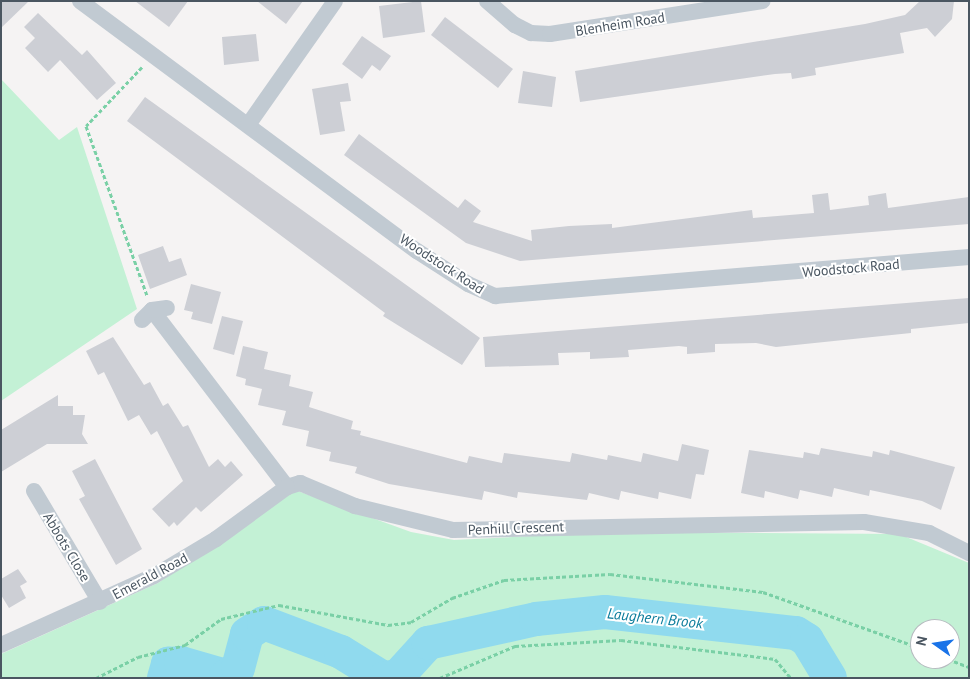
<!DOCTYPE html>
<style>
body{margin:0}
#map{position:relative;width:970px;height:679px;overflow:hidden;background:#f5f3f3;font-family:"PT Sans",sans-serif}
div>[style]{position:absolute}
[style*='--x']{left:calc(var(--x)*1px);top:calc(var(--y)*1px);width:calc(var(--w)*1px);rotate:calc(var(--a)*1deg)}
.green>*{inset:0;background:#c3f1d5}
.river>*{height:34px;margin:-17px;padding:0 17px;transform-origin:17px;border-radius:17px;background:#90daee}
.building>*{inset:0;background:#cdcfd5}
.path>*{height:3px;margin-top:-1.5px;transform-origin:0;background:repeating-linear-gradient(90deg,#7ad0a6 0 4px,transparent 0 6.5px)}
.street>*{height:16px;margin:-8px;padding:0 8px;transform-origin:8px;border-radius:8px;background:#c1cad2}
span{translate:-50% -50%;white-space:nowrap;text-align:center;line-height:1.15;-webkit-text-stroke:4px #fff;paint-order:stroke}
.street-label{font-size:14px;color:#4a5661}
.water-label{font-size:15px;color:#0c7c9b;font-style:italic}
.frame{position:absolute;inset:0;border:2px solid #4a5661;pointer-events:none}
.north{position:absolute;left:910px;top:619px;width:50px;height:50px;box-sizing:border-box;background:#fff;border:1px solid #b7bbc0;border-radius:50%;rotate:283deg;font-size:14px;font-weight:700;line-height:20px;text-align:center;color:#4a5661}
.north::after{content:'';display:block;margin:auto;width:18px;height:22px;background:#1a73e8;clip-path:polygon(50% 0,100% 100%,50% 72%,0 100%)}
</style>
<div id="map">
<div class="green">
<i style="clip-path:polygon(1px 79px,59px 140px,77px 127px,137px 309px,1px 401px)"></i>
<i style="clip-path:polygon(evenodd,295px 490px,411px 532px,454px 540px,615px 532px,899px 534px,969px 563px,969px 678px,1px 678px,1px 654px,158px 583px,295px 490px,920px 629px,950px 629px,950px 659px,920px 659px,920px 629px)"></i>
</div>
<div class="river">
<i style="--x:164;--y:678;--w:15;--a:-74"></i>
<i style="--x:168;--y:664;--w:13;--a:-4"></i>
<i style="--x:181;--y:663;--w:47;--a:16.1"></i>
<i style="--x:226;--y:676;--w:14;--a:-34"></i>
<i style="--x:238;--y:668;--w:35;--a:-75"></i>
<i style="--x:247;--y:634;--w:20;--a:-33"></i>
<i style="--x:264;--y:623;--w:82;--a:20.6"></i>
<i style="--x:341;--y:652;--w:49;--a:31.8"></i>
<i style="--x:385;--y:678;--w:13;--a:-9"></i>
<i style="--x:398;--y:676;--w:45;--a:-47.7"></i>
<i style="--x:428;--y:643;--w:111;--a:-12.5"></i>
<i style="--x:536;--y:619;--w:69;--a:-5.8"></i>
<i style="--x:605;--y:612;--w:192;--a:6.3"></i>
<i style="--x:796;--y:633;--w:13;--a:32"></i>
<i style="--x:807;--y:640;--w:44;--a:58.8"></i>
</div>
<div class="building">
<i style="clip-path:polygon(1px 1px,29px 1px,1px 28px)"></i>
<i style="clip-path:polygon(135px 1px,188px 1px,169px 27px)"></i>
<i style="clip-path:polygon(257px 1px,303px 1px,286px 24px)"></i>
<i style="clip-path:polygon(421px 1px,425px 32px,383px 38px,379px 6px)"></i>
<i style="clip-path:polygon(920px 1px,954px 1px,952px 19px,935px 37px,927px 28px,900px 33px,904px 53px,815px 68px,816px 75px,792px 79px,791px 73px,775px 74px,580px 102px,575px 71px,865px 24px,905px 15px)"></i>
<i style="clip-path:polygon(38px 13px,82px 55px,87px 50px,116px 83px,97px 100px,60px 60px,48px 72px,25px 48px,35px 38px,24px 27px)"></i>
<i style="clip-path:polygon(445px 17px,513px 69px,498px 88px,431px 35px)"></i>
<i style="clip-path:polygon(256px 34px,259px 61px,224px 65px,222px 37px)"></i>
<i style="clip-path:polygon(362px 36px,391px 56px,380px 71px,372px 65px,362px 79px,342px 64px)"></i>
<i style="clip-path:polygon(523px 71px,556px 77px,552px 107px,518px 103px)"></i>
<i style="clip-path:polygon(348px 83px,351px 101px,340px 102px,345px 131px,320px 135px,312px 89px)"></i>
<i style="clip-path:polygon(145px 97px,480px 338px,462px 365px,383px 316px,385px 313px,127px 121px)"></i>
<i style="clip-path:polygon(359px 134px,458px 208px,465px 199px,481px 211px,473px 222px,532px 241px,531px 230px,569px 226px,612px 224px,612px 228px,752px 210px,753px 218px,814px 213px,812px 195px,828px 193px,830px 210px,869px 205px,868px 196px,886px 193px,888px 208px,969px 197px,969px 224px,520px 261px,466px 243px,344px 155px)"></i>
<i style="clip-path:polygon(163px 246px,169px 262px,181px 258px,187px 275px,150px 289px,138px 255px)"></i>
<i style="clip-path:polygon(191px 284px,221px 292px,212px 324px,191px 319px,193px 312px,184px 310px)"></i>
<i style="clip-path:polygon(969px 298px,969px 323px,911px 329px,911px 333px,776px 347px,756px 343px,715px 344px,715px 352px,687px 354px,687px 347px,679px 346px,628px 350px,629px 357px,590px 359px,590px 352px,558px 353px,559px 365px,485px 367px,483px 337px)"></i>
<i style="clip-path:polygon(222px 316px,243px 321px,234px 355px,213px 349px)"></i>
<i style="clip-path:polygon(113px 337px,144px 385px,150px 382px,163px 406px,168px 403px,183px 427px,188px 425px,209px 467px,218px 459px,225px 467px,231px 461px,243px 475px,201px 512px,196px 507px,177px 526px,174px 522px,169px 527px,152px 509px,183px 481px,157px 431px,151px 435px,139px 415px,128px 421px,104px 372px,98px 375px,86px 351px)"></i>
<i style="clip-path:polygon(243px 346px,268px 352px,264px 369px,291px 375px,289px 386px,313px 392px,309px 407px,353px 421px,351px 429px,361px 431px,360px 435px,467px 463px,469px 456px,502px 463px,504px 453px,570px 462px,572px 453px,607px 460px,608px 455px,641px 462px,643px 453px,678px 461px,682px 444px,709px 450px,704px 475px,696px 474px,691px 499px,659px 492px,658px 499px,621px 491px,619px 500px,589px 493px,587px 500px,518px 492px,517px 498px,484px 491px,482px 500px,389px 484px,355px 473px,357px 467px,329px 461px,331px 452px,306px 446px,309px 431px,282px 425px,286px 411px,258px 405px,262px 389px,245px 385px,246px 379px,236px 376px)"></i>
<i style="clip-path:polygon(58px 395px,58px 406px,73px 406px,73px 415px,85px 415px,82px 434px,88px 444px,47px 444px,1px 472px,1px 430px)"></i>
<i style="clip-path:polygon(821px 448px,872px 457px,873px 451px,889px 455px,890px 450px,955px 467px,941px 510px,922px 501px,870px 490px,869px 496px,834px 488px,832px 497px,800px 490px,798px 499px,765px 491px,764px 498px,741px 493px,749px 450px,803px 458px,804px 452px,819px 455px)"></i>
<i style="clip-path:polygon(95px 459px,142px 549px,116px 565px,79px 499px,85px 496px,72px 471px)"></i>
<i style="clip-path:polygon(18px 569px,27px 582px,20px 586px,26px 598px,9px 608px,1px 595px,1px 579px)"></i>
</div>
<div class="path">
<i style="--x:142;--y:67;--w:81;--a:133.5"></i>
<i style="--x:86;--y:126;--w:180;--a:70.2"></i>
<i style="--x:948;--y:659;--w:22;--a:21"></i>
<i style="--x:96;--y:678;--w:47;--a:-26.6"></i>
<i style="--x:138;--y:657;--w:49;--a:-14.3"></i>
<i style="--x:185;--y:645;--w:44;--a:-35.8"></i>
<i style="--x:221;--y:619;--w:60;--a:-13.6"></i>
<i style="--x:279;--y:605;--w:111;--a:10.4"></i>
<i style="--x:388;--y:625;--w:23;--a:-7"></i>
<i style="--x:411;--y:622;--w:48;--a:-30.3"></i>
<i style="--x:452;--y:598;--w:55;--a:-19.1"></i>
<i style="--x:504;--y:580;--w:106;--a:-3.2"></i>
<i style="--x:610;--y:574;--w:154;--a:6.7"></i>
<i style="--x:763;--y:592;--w:167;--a:19.6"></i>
<i style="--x:440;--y:678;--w:82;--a:-23.1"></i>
<i style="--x:515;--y:646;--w:106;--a:-3.2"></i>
<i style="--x:621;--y:640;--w:155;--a:7"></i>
<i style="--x:775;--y:659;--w:25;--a:50"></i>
</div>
<div class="street">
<i style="--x:80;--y:1;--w:420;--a:36.6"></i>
<i style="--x:417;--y:251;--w:61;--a:32.9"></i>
<i style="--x:468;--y:284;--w:30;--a:24"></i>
<i style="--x:495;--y:296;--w:476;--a:-4.7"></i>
<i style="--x:487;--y:1;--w:37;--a:41"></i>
<i style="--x:515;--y:25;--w:18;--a:27"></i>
<i style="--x:531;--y:33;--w:19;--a:3"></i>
<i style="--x:550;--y:34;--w:215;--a:-8.8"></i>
<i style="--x:248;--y:125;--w:151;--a:-54.9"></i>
<i style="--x:152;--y:310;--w:223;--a:52.7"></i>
<i style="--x:287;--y:487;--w:14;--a:-17"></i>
<i style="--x:300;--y:483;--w:60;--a:22.7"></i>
<i style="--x:355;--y:506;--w:101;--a:13.8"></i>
<i style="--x:453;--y:530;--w:411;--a:-1.1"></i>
<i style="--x:864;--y:522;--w:66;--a:9.6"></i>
<i style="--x:929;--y:533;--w:45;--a:26.6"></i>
<i style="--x:142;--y:320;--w:14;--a:-45"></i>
<i style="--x:152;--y:310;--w:15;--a:-8"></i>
<i style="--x:34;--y:491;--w:129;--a:59.3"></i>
<i style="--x:1;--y:645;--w:168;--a:-24.3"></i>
<i style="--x:154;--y:576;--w:72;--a:-30.8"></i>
<i style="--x:216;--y:539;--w:88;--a:-36.2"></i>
</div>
<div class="street-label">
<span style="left:620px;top:24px;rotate:-9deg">Blenheim Road</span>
<span style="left:442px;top:264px;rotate:33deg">Woodstock Road</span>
<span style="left:851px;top:268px;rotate:-5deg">Woodstock Road</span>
<span style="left:516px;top:528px;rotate:-2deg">Penhill Crescent</span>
<span style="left:67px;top:547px;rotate:59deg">Abbots Close</span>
<span style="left:150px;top:576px;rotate:-28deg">Emerald Road</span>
</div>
<div class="water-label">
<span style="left:655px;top:618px;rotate:6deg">Laughern Brook</span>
</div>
<div class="frame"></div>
<div class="north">N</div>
</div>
